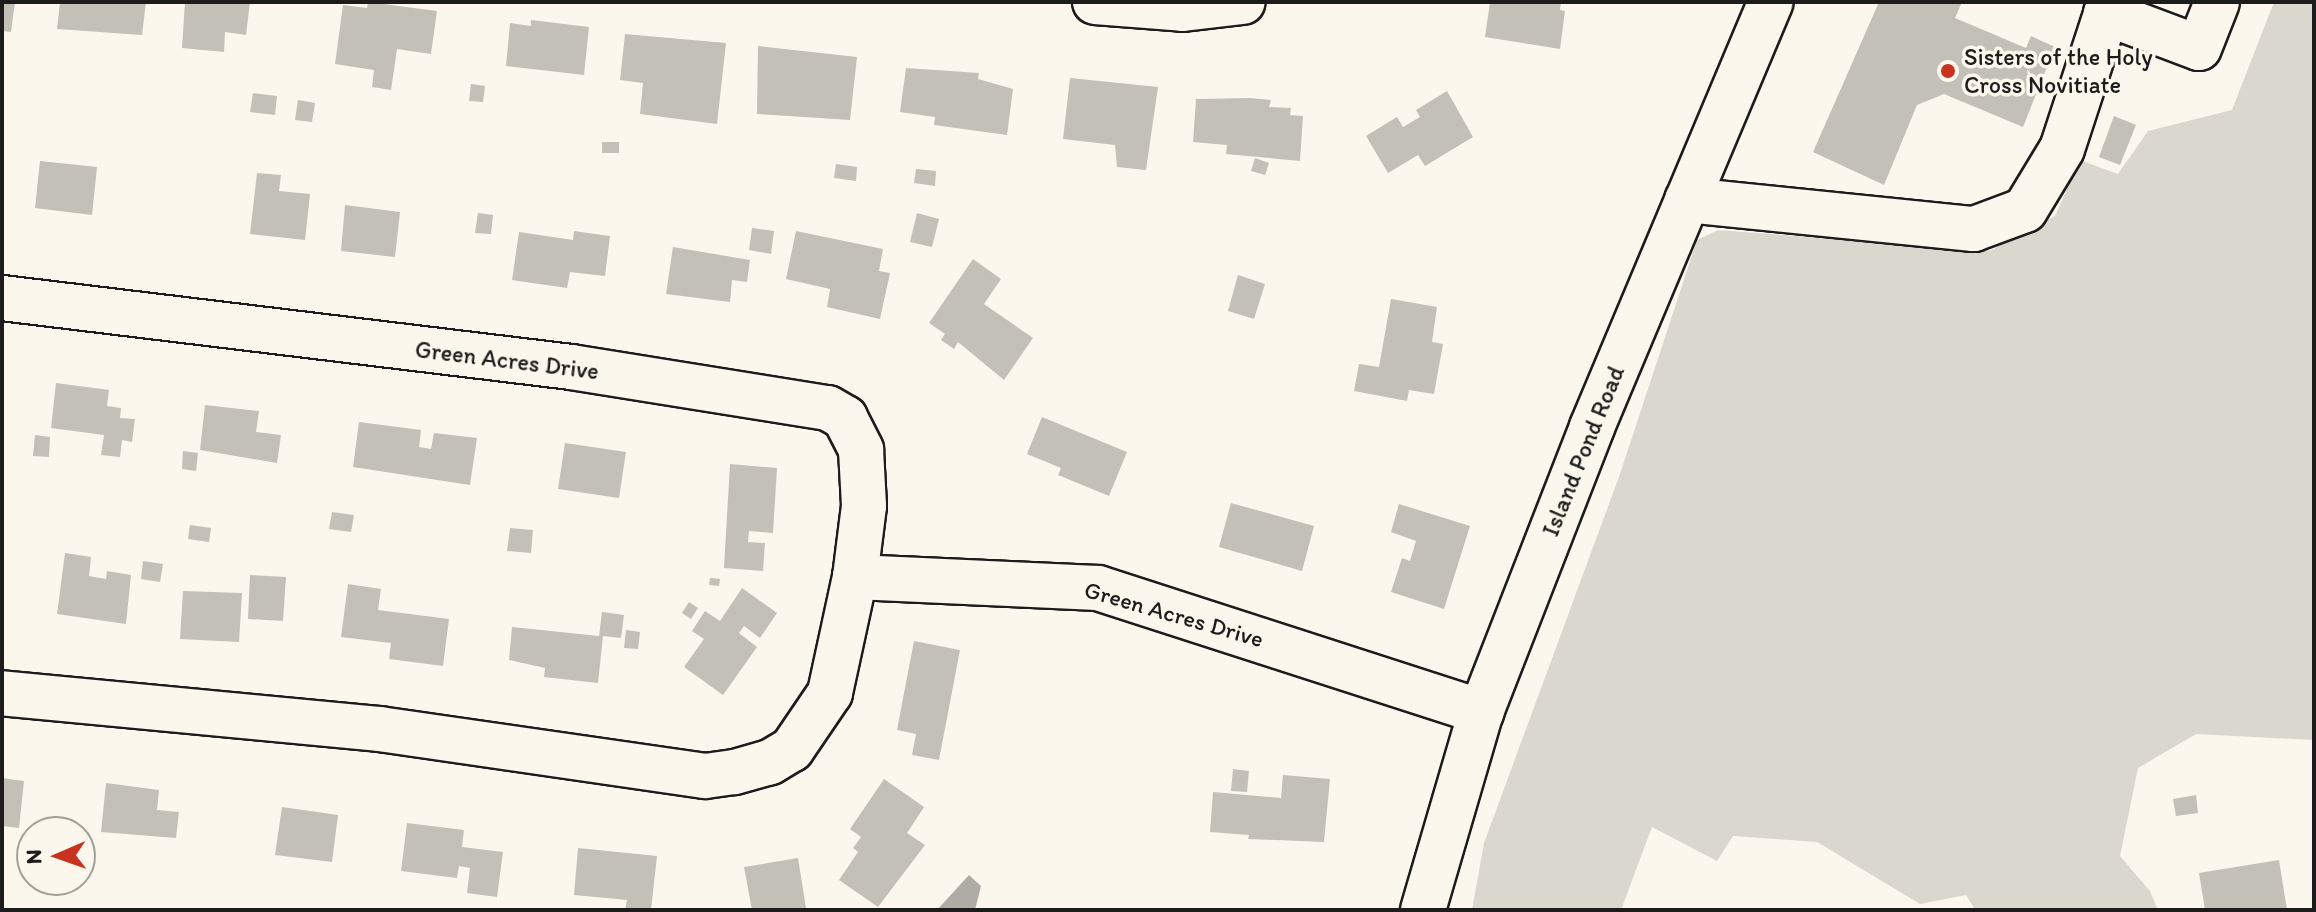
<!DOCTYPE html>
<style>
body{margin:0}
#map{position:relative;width:2316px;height:912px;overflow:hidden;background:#fbf7ec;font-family:Itim,sans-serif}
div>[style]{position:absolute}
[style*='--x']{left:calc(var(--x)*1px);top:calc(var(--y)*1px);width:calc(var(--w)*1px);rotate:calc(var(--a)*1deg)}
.green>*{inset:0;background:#dad7ce}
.water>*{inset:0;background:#afaca5}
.building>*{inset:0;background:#c3c0b8}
.roads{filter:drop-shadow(2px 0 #1c1c1c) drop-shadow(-2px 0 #1c1c1c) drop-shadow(0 2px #1c1c1c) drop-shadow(0 -2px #1c1c1c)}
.minor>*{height:44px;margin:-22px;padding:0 22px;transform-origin:22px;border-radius:22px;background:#fbf7ec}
.dots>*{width:22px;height:22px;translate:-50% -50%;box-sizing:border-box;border:4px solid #fbf7ec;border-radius:50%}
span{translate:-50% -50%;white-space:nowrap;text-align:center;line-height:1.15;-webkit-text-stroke:7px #fbf7ec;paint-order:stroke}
.poi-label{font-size:24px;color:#1c1c1c}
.left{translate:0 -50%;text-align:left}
.street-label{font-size:24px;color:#1c1c1c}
.frame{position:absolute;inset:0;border:4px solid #1c1c1c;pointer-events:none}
.north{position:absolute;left:16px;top:816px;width:80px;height:80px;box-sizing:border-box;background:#fbf7ec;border:2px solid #a29f99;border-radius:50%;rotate:268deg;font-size:22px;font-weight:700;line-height:32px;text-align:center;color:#1c1c1c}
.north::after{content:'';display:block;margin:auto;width:28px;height:36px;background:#c8321e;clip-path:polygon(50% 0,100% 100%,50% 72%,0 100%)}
</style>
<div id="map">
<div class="green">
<i style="clip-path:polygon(2274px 2px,2314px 2px,2314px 740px,2196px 734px,2138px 768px,2120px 856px,2150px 891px,2158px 910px,1975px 910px,1966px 895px,1920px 904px,1817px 842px,1733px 836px,1717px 861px,1652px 827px,1621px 910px,1472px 910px,1484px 843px,1620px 474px,1697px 240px,1718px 230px,1990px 251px,2055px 216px,2080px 160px,2118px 174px,2148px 131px,2232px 110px)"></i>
</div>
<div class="water">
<i style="clip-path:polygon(969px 875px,981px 886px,975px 910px,937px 910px)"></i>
</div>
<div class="building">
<i style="clip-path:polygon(2px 2px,15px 2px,11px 32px,2px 31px)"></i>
<i style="clip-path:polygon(60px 2px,146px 2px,142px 35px,57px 29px)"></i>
<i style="clip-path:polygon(185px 2px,250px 2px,246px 35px,225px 32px,224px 52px,182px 48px)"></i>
<i style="clip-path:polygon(368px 2px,437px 11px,431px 54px,397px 49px,391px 90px,372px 87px,374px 70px,335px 64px,343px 5px,367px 8px)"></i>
<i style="clip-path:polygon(1490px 2px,1561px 2px,1560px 10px,1565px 11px,1560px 49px,1485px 37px)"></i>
<i style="clip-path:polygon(1879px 2px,1962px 2px,1955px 18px,2026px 48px,2031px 36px,2055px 47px,2023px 127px,1944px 94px,1917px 105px,1884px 185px,1813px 152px)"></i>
<i style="clip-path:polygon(531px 20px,589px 27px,584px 75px,506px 66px,510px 23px,531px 26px)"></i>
<i style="clip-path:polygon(625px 34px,726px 43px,717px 124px,640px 114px,643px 83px,620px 80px)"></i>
<i style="clip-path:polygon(758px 46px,857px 57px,850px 120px,757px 114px)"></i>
<i style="clip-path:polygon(906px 68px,979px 73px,978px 79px,1013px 89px,1007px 135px,934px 125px,935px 117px,900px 112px)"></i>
<i style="clip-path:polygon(1070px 78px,1158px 87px,1146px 170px,1117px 167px,1115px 145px,1063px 139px)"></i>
<i style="clip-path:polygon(471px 84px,485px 86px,483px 102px,469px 101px)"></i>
<i style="clip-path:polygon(1447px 91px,1473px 137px,1425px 166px,1418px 155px,1388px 173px,1366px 136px,1397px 117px,1403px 127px,1420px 117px,1416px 110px)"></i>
<i style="clip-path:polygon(253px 93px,277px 96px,275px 115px,250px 112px)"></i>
<i style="clip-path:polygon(1250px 98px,1271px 100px,1269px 107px,1291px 108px,1290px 115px,1303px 116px,1300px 161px,1226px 154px,1227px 145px,1193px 142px,1196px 99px)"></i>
<i style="clip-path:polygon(298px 100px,315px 103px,312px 122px,295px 120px)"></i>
<i style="clip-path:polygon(2114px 116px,2136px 125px,2120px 165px,2099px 157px)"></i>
<i style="clip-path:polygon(602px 142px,619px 142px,619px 153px,602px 153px)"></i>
<i style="clip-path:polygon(1255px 158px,1269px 163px,1265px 175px,1251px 171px)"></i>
<i style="clip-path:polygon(40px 161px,97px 167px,92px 215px,35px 208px)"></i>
<i style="clip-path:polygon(836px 164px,857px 167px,856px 181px,834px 178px)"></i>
<i style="clip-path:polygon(916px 169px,936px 171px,935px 186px,914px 183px)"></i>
<i style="clip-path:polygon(257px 173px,281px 175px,279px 191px,310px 194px,305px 240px,250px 234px)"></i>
<i style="clip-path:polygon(345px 205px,400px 212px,395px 257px,341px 251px)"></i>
<i style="clip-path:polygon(478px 213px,493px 215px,491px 234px,475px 233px)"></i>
<i style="clip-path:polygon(917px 213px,939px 219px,932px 247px,910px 242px)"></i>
<i style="clip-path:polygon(752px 228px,774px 231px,771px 254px,749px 250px)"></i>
<i style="clip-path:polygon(574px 231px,610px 236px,605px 276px,570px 272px,567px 288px,512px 280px,519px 232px,573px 240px)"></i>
<i style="clip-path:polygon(796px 231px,883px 249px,879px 271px,890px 273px,880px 319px,827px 307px,830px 289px,786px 279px)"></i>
<i style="clip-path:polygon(673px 247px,750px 260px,747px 282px,732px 280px,730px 302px,666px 294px)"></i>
<i style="clip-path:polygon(973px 259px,1001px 279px,984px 304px,1033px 338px,1004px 380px,958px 342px,954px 349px,941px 340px,945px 334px,929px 323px)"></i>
<i style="clip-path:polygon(1238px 275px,1265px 284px,1254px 319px,1228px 311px)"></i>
<i style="clip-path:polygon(1391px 299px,1437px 307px,1432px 342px,1443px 344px,1434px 394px,1409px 390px,1407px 401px,1354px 391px,1359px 364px,1379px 367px)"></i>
<i style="clip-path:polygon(56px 383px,109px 390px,107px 406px,121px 408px,120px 418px,135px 419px,132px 442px,122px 440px,120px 457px,101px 455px,104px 435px,51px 428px)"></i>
<i style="clip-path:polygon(205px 405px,259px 411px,256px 432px,281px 435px,277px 463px,200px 450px)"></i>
<i style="clip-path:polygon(1042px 417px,1127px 452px,1109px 496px,1058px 475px,1061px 468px,1027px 454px)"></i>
<i style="clip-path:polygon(359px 422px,421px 430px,419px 447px,431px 449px,434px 433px,477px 438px,470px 485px,353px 467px)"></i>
<i style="clip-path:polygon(35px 435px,50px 437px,49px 457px,33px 456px)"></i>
<i style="clip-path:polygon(565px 443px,626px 452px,619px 498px,558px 489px)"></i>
<i style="clip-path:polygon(183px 451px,198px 453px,196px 471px,182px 469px)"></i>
<i style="clip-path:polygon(730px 464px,777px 468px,773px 533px,749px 531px,748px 542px,765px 543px,763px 571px,724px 568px)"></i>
<i style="clip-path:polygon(1231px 503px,1314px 526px,1302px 571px,1219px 547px)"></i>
<i style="clip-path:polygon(1399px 504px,1470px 526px,1444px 609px,1391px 592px,1402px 558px,1410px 561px,1416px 541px,1391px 532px)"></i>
<i style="clip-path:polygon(332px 512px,354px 515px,351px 532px,329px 529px)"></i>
<i style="clip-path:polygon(190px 525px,211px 528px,209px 542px,188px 539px)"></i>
<i style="clip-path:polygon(510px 528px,533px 530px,531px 553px,507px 551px)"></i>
<i style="clip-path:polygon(65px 553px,91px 557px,89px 576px,106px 579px,107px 571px,131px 575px,126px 624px,57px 614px)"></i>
<i style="clip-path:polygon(143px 561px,163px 564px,160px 582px,141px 579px)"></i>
<i style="clip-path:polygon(250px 575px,286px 577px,283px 621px,248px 619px)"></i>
<i style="clip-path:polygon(710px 578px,720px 579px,719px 586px,709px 585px)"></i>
<i style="clip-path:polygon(348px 584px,381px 589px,378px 610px,449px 619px,443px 666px,389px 659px,391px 643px,341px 637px)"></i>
<i style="clip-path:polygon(742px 588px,777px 613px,760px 638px,744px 626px,739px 633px,757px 647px,723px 695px,684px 667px,704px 639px,692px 631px,705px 611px,720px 621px)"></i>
<i style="clip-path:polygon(183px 591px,242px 593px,239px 642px,180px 639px)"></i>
<i style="clip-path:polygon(689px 602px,698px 608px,691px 619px,682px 613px)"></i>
<i style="clip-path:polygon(602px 612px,624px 615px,621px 638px,603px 636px,598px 683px,544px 677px,545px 668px,509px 660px,512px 627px,599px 636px)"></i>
<i style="clip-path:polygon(626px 630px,640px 632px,638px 649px,624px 648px)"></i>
<i style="clip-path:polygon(914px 641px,960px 650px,939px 760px,912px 755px,916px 734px,897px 730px)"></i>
<i style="clip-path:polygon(1233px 769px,1249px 771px,1247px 792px,1231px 791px)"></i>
<i style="clip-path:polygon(1283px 775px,1330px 779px,1324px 842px,1248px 839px,1249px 835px,1210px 832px,1213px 792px,1281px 798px)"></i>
<i style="clip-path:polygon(2px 778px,24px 781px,19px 828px,2px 826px)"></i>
<i style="clip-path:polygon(884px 779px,924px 807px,907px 833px,925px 845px,878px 907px,839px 880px,858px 852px,853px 848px,861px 837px,850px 829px)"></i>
<i style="clip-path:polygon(106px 783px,159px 790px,157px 810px,179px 812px,176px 838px,101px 832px)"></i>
<i style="clip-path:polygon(2196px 795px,2198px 813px,2176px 816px,2173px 799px)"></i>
<i style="clip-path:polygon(282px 807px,338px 815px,332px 862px,275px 855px)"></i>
<i style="clip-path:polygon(407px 823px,464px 830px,462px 847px,503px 852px,497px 897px,467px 893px,470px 868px,459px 866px,457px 878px,401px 871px)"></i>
<i style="clip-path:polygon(578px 848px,657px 856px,651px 910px,625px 910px,627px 900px,574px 895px)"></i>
<i style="clip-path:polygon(798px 858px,806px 908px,752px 910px,744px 867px)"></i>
<i style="clip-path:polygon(2279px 860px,2287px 910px,2205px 910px,2199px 873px)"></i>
</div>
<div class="roads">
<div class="minor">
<i style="--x:1095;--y:2;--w:88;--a:4.5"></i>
<i style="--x:1183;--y:9;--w:60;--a:-6.7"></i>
<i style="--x:2106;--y:13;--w:99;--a:20.6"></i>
<i style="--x:2199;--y:48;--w:49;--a:-68.6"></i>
<i style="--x:1687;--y:200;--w:288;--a:5.8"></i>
<i style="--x:1974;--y:229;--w:54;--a:-20.4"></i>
<i style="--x:2025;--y:210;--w:71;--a:-58.8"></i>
<i style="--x:2062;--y:149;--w:155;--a:-71.9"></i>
<i style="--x:2;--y:298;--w:573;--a:6.91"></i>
<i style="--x:571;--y:367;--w:260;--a:9.1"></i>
<i style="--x:828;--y:408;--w:20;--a:30"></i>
<i style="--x:845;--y:418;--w:36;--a:63"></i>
<i style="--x:861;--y:450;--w:56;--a:86.9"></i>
<i style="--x:864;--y:506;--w:72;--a:97.2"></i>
<i style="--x:855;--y:577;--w:119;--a:102.2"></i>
<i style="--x:830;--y:693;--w:68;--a:124.2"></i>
<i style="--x:792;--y:749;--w:26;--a:149"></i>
<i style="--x:770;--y:762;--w:37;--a:164"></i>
<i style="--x:734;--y:772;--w:29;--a:172"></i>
<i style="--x:705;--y:776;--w:328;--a:-171.8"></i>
<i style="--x:380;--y:729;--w:380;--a:-174.6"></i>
<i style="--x:855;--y:577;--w:243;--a:2.6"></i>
<i style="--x:1098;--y:588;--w:403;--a:17.9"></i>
<i style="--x:1423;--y:910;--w:206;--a:-73.7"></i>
<i style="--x:1481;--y:712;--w:306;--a:-68.7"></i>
<i style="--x:1592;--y:427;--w:461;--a:-67.2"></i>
</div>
</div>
<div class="dots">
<i style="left:1948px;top:71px;background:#c8321e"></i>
</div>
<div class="poi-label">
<span class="left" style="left:1964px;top:71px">Sisters of the Holy<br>Cross Novitiate</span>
</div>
<div class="street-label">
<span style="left:507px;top:360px;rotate:7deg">Green Acres Drive</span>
<span style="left:1583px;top:451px;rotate:-68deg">Island Pond Road</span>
<span style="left:1174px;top:614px;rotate:16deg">Green Acres Drive</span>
</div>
<div class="frame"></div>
<div class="north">N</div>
</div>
